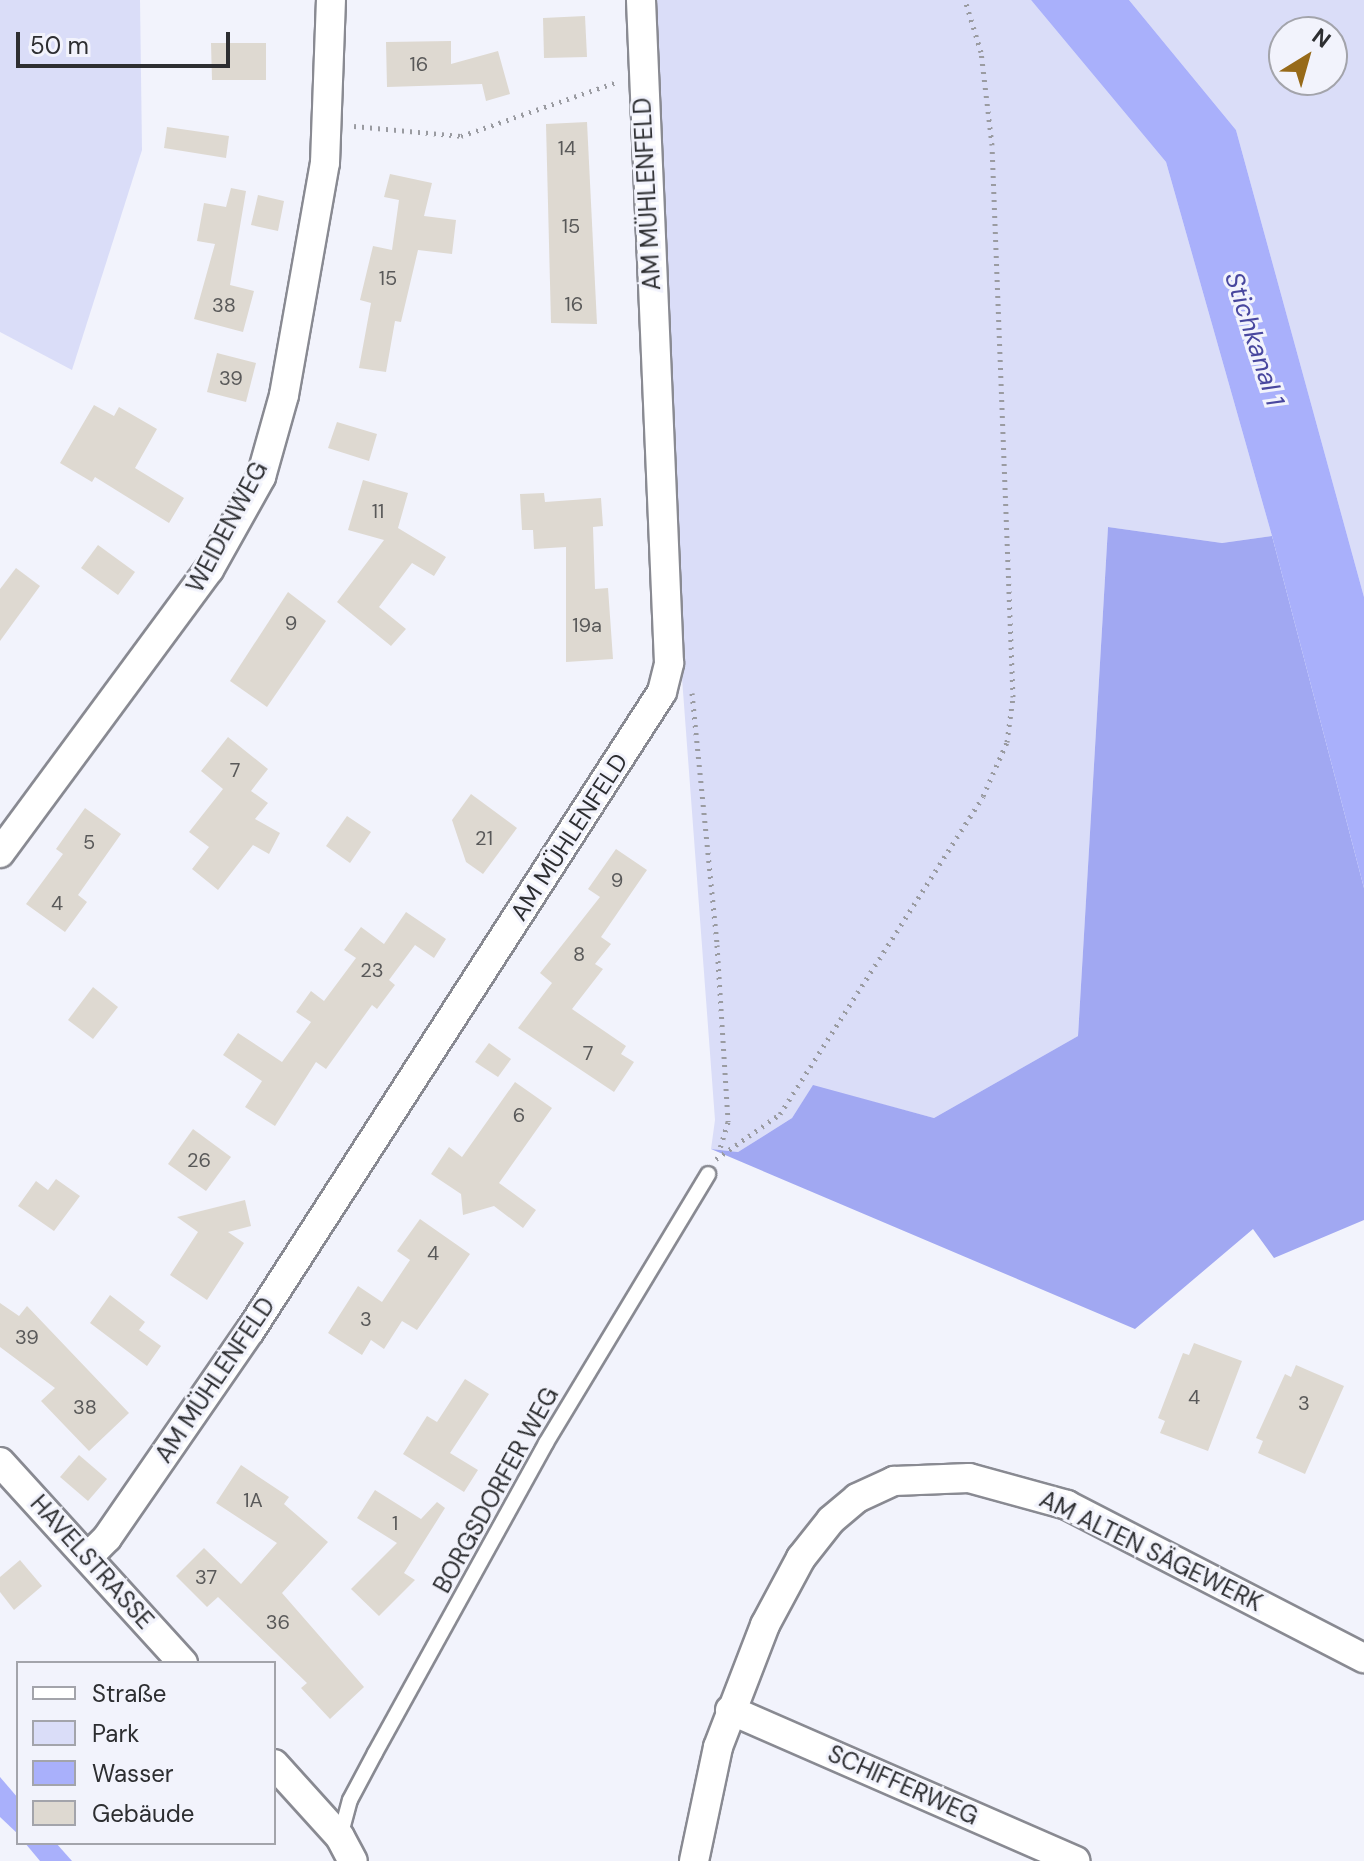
<!DOCTYPE html>
<meta charset="utf-8">
<style>
body{margin:0}
#map{position:relative;width:1364px;height:1861px;overflow:hidden;background:#f2f3fc;font-family:"DM Sans",sans-serif}
div>[style]{position:absolute}
[style*='--x']{left:calc(var(--x)*1px);top:calc(var(--y)*1px);width:calc(var(--w)*1px);rotate:calc(var(--a)*1deg)}
.green>*{inset:0;background:#daddf8}
.forest>*{inset:0;background:#a1a8f2}
.water>*{inset:0;background:#a9b0fb}
.building>*{inset:0;background:#ded9d1}
.path>*{height:5px;margin-top:-2.5px;transform-origin:0;background:repeating-linear-gradient(90deg,#9a9ba1 0 2px,transparent 0 8px)}
.roads{filter:drop-shadow(2px 0 #898a92) drop-shadow(-2px 0 #898a92) drop-shadow(0 2px #898a92) drop-shadow(0 -2px #898a92)}
.service>*{height:14px;margin:-7px;padding:0 7px;transform-origin:7px;border-radius:7px;background:#fff}
.minor>*{height:28px;margin:-14px;padding:0 14px;transform-origin:14px;border-radius:14px;background:#fff}
span{translate:-50% -50%;white-space:nowrap;text-align:center;line-height:1.15;-webkit-text-stroke:6px #f2f3fc;paint-order:stroke}
.number-label{font-size:20px;color:#595959}
.number-label span{-webkit-text-stroke-width:0}
.street-label{font-size:24px;color:#2d2e31}
.water-label{font-size:26px;color:#48479e;font-style:italic}
.legend{position:absolute;left:16px;top:1661px;width:260px;height:184px;box-sizing:border-box;background:#f2f3fc;border:2px solid #a3a4ab;margin:0;padding:10px 14px;list-style:none;font-size:24px;color:#2d2e31}
.legend li{display:flex;align-items:center;gap:16px;height:40px}
.legend b{width:40px;border:2px solid #a3a4ab}
.north{position:absolute;left:1268px;top:16px;width:80px;height:80px;box-sizing:border-box;background:#f2f3fc;border:2px solid #a3a4ab;border-radius:50%;rotate:37deg;font-size:22px;font-weight:700;line-height:32px;text-align:center;color:#2d2e31}
.north::after{content:'';display:block;margin:auto;width:28px;height:36px;background:#976a19;clip-path:polygon(50% 0,100% 100%,50% 72%,0 100%)}
.scale{position:absolute;left:16px;top:32px;width:214px;height:36px;box-sizing:border-box;border:4px solid #2d2e31;border-top:0;padding-left:10px;font-size:24px;line-height:28px;white-space:nowrap;color:#2d2e31;-webkit-text-stroke:6px #f2f3fc;paint-order:stroke}
</style>
<div id="map">
<div class="green">
<i style="clip-path:polygon(0 0,140px 0,142px 150px,72px 370px,0 332px)"></i>
<i style="clip-path:polygon(651px 0,1031px 0,1166px 162px,1272px 536px,1222px 543px,1108px 527px,1078px 1036px,934px 1118px,813px 1086px,792px 1118px,738px 1152px,711px 1149px,715px 1120px,682px 678px)"></i>
<i style="clip-path:polygon(evenodd,1129px 0,1364px 0,1364px 597px,1236px 130px,1129px 0,1284px 32px,1332px 32px,1332px 80px,1284px 80px,1284px 32px)"></i>
</div>
<div class="forest">
<i style="clip-path:polygon(1108px 527px,1222px 543px,1272px 536px,1364px 888px,1364px 1220px,1274px 1258px,1253px 1229px,1135px 1329px,711px 1149px,738px 1152px,792px 1118px,813px 1085px,934px 1118px,1078px 1036px)"></i>
</div>
<div class="water">
<i style="clip-path:polygon(1031px 0,1129px 0,1236px 130px,1364px 597px,1364px 888px,1272px 536px,1166px 162px)"></i>
<i style="clip-path:polygon(0 1777px,18px 1798px,18px 1834px,0 1817px)"></i>
<i style="clip-path:polygon(25px 1843px,56px 1843px,72px 1861px,40px 1861px)"></i>
</div>
<div class="building">
<i style="clip-path:polygon(585px 16px,587px 57px,544px 58px,543px 18px)"></i>
<i style="clip-path:polygon(451px 41px,451px 64px,498px 51px,510px 94px,486px 101px,482px 84px,387px 87px,386px 42px)"></i>
<i style="clip-path:polygon(211px 43px,266px 43px,266px 80px,212px 80px)"></i>
<i style="clip-path:polygon(587px 122px,597px 324px,551px 323px,546px 124px)"></i>
<i style="clip-path:polygon(167px 127px,229px 136px,226px 158px,164px 148px)"></i>
<i style="clip-path:polygon(390px 174px,432px 183px,424px 216px,456px 220px,452px 254px,418px 250px,401px 322px,395px 321px,386px 372px,359px 368px,371px 303px,360px 300px,373px 246px,392px 250px,399px 200px,384px 197px)"></i>
<i style="clip-path:polygon(231px 188px,246px 191px,230px 285px,254px 291px,243px 332px,194px 319px,215px 244px,197px 241px,204px 203px,226px 207px)"></i>
<i style="clip-path:polygon(258px 195px,284px 201px,278px 231px,251px 225px)"></i>
<i style="clip-path:polygon(217px 353px,256px 363px,246px 402px,207px 392px)"></i>
<i style="clip-path:polygon(94px 405px,114px 416px,119px 407px,157px 429px,135px 468px,184px 498px,169px 523px,95px 477px,92px 482px,60px 463px)"></i>
<i style="clip-path:polygon(337px 422px,377px 434px,369px 461px,328px 448px)"></i>
<i style="clip-path:polygon(363px 480px,408px 493px,398px 528px,446px 557px,434px 576px,412px 563px,379px 607px,406px 629px,391px 646px,337px 602px,384px 540px,348px 530px)"></i>
<i style="clip-path:polygon(544px 493px,545px 502px,601px 498px,603px 526px,593px 527px,595px 589px,608px 588px,613px 659px,566px 662px,566px 547px,534px 549px,533px 530px,522px 530px,520px 494px)"></i>
<i style="clip-path:polygon(98px 545px,135px 572px,118px 595px,81px 568px)"></i>
<i style="clip-path:polygon(16px 568px,40px 586px,0 641px,0 589px)"></i>
<i style="clip-path:polygon(288px 592px,326px 621px,267px 707px,230px 681px)"></i>
<i style="clip-path:polygon(228px 737px,268px 769px,251px 791px,268px 803px,255px 819px,280px 833px,269px 854px,253px 845px,218px 890px,192px 869px,209px 847px,189px 832px,223px 789px,201px 771px)"></i>
<i style="clip-path:polygon(471px 794px,517px 828px,483px 874px,466px 862px,452px 820px)"></i>
<i style="clip-path:polygon(85px 808px,121px 834px,78px 895px,87px 902px,65px 932px,26px 904px,63px 854px,56px 849px)"></i>
<i style="clip-path:polygon(347px 816px,371px 832px,350px 863px,326px 846px)"></i>
<i style="clip-path:polygon(616px 849px,647px 870px,601px 937px,611px 944px,595px 964px,603px 969px,572px 1009px,626px 1046px,621px 1054px,634px 1062px,614px 1092px,518px 1028px,552px 983px,540px 973px,600px 897px,588px 889px)"></i>
<i style="clip-path:polygon(406px 912px,446px 939px,434px 958px,415px 945px,389px 980px,395px 985px,377px 1009px,372px 1005px,326px 1069px,316px 1062px,275px 1126px,245px 1107px,262px 1081px,223px 1055px,238px 1033px,282px 1062px,311px 1022px,296px 1012px,311px 991px,324px 1001px,356px 958px,344px 950px,361px 927px,384px 944px)"></i>
<i style="clip-path:polygon(93px 987px,118px 1007px,93px 1039px,68px 1020px)"></i>
<i style="clip-path:polygon(489px 1043px,511px 1059px,498px 1077px,475px 1062px)"></i>
<i style="clip-path:polygon(515px 1082px,552px 1108px,499px 1183px,536px 1210px,523px 1228px,494px 1206px,463px 1215px,461px 1194px,431px 1174px,449px 1147px,462px 1157px)"></i>
<i style="clip-path:polygon(193px 1129px,231px 1157px,206px 1191px,168px 1164px)"></i>
<i style="clip-path:polygon(56px 1179px,80px 1196px,54px 1231px,18px 1206px,36px 1181px,48px 1190px)"></i>
<i style="clip-path:polygon(245px 1200px,251px 1226px,228px 1232px,244px 1243px,207px 1300px,170px 1275px,198px 1232px,177px 1217px)"></i>
<i style="clip-path:polygon(420px 1219px,470px 1254px,417px 1330px,402px 1321px,384px 1349px,371px 1340px,362px 1355px,328px 1333px,358px 1286px,382px 1302px,410px 1260px,397px 1251px)"></i>
<i style="clip-path:polygon(110px 1295px,145px 1322px,139px 1330px,161px 1346px,147px 1366px,90px 1323px)"></i>
<i style="clip-path:polygon(0 1303px,19px 1316px,27px 1306px,129px 1413px,89px 1451px,41px 1401px,55px 1388px,0 1347px)"></i>
<i style="clip-path:polygon(1194px 1343px,1242px 1361px,1208px 1451px,1160px 1433px,1165px 1421px,1158px 1418px,1183px 1353px,1189px 1355px)"></i>
<i style="clip-path:polygon(1296px 1365px,1344px 1386px,1305px 1474px,1258px 1453px,1263px 1441px,1256px 1438px,1285px 1374px,1291px 1377px)"></i>
<i style="clip-path:polygon(465px 1379px,489px 1394px,450px 1453px,478px 1470px,464px 1492px,403px 1454px,427px 1416px,437px 1422px)"></i>
<i style="clip-path:polygon(79px 1455px,107px 1479px,88px 1501px,60px 1477px)"></i>
<i style="clip-path:polygon(241px 1465px,289px 1497px,284px 1504px,328px 1542px,282px 1593px,364px 1687px,330px 1719px,301px 1688px,307px 1683px,218px 1597px,207px 1607px,176px 1576px,204px 1548px,241px 1584px,277px 1543px,216px 1503px)"></i>
<i style="clip-path:polygon(375px 1490px,421px 1519px,437px 1502px,445px 1508px,404px 1573px,415px 1580px,379px 1616px,351px 1589px,397px 1543px,357px 1518px)"></i>
<i style="clip-path:polygon(20px 1560px,42px 1586px,14px 1610px,0 1592px,0 1577px)"></i>
</div>
<div class="path">
<i style="--x:354;--y:126;--w:107;--a:5.3"></i>
<i style="--x:461;--y:136;--w:165;--a:-19.1"></i>
<i style="--x:692;--y:693;--w:253;--a:84.3"></i>
<i style="--x:717;--y:945;--w:177;--a:86.4"></i>
<i style="--x:728;--y:1122;--w:31;--a:107"></i>
<i style="--x:716;--y:1159;--w:78;--a:-35.1"></i>
<i style="--x:780;--y:1114;--w:377;--a:-57.4"></i>
<i style="--x:983;--y:796;--w:59;--a:-66"></i>
<i style="--x:1007;--y:742;--w:45;--a:-82.4"></i>
<i style="--x:1013;--y:697;--w:552;--a:-92.18"></i>
<i style="--x:992;--y:145;--w:94;--a:-96.7"></i>
<i style="--x:981;--y:52;--w:54;--a:-107.1"></i>
</div>
<div class="roads">
<div class="service">
<i style="--x:340;--y:1837;--w:38;--a:-75"></i>
<i style="--x:350;--y:1800;--w:53;--a:-62"></i>
<i style="--x:375;--y:1753;--w:354;--a:-61.1"></i>
<i style="--x:546;--y:1443;--w:314;--a:-58.9"></i>
</div>
<div class="minor">
<i style="--x:0;--y:853;--w:352;--a:-53.6"></i>
<i style="--x:209;--y:570;--w:107;--a:-60.8"></i>
<i style="--x:261;--y:477;--w:85;--a:-74.3"></i>
<i style="--x:284;--y:395;--w:236;--a:-80"></i>
<i style="--x:325;--y:163;--w:163;--a:-87.9"></i>
<i style="--x:0;--y:1462;--w:272;--a:47.7"></i>
<i style="--x:88;--y:1557;--w:27;--a:-45"></i>
<i style="--x:107;--y:1538;--w:252;--a:-55.4"></i>
<i style="--x:250;--y:1331;--w:760;--a:-57.19"></i>
<i style="--x:662;--y:692;--w:30;--a:-76"></i>
<i style="--x:669;--y:663;--w:664;--a:-92.42"></i>
<i style="--x:730;--y:1710;--w:377;--a:23.6"></i>
<i style="--x:274;--y:1764;--w:98;--a:47.9"></i>
<i style="--x:340;--y:1837;--w:27;--a:62"></i>
<i style="--x:694;--y:1861;--w:116;--a:-78.1"></i>
<i style="--x:718;--y:1747;--w:131;--a:-68.9"></i>
<i style="--x:765;--y:1625;--w:76;--a:-61.8"></i>
<i style="--x:801;--y:1558;--w:48;--a:-51.7"></i>
<i style="--x:831;--y:1520;--w:34;--a:-40"></i>
<i style="--x:857;--y:1498;--w:41;--a:-24.7"></i>
<i style="--x:894;--y:1481;--w:75;--a:-2.3"></i>
<i style="--x:969;--y:1478;--w:102;--a:15.4"></i>
<i style="--x:1067;--y:1505;--w:334;--a:27.3"></i>
</div>
</div>
<div class="number-label">
<span style="left:419px;top:64px">16</span>
<span style="left:567px;top:148px">14</span>
<span style="left:571px;top:226px">15</span>
<span style="left:388px;top:278px">15</span>
<span style="left:574px;top:304px">16</span>
<span style="left:224px;top:305px">38</span>
<span style="left:231px;top:378px">39</span>
<span style="left:378px;top:511px">11</span>
<span style="left:291px;top:623px">9</span>
<span style="left:587px;top:625px">19a</span>
<span style="left:235px;top:770px">7</span>
<span style="left:484px;top:838px">21</span>
<span style="left:89px;top:842px">5</span>
<span style="left:617px;top:880px">9</span>
<span style="left:57px;top:903px">4</span>
<span style="left:579px;top:954px">8</span>
<span style="left:372px;top:970px">23</span>
<span style="left:588px;top:1053px">7</span>
<span style="left:519px;top:1115px">6</span>
<span style="left:199px;top:1160px">26</span>
<span style="left:433px;top:1253px">4</span>
<span style="left:366px;top:1319px">3</span>
<span style="left:27px;top:1337px">39</span>
<span style="left:1194px;top:1397px">4</span>
<span style="left:1304px;top:1403px">3</span>
<span style="left:85px;top:1407px">38</span>
<span style="left:253px;top:1500px">1A</span>
<span style="left:395px;top:1523px">1</span>
<span style="left:206px;top:1577px">37</span>
<span style="left:278px;top:1622px">36</span>
</div>
<div class="street-label">
<span style="left:647px;top:194px;rotate:-93deg">AM MÜHLENFELD</span>
<span style="left:227px;top:527px;rotate:-62deg">WEIDENWEG</span>
<span style="left:569px;top:837px;rotate:-57deg">AM MÜHLENFELD</span>
<span style="left:215px;top:1380px;rotate:-56deg">AM MÜHLENFELD</span>
<span style="left:496px;top:1490px;rotate:-61deg">BORGSDORFER WEG</span>
<span style="left:1151px;top:1551px;rotate:26deg">AM ALTEN SÄGEWERK</span>
<span style="left:92px;top:1562px;rotate:48deg">HAVELSTRASSE</span>
<span style="left:903px;top:1785px;rotate:24deg">SCHIFFERWEG</span>
</div>
<div class="water-label">
<span style="left:1254px;top:339px;rotate:72deg">Stichkanal 1</span>
</div>
<ul class="legend">
<li><b style="height:10px;background:#fff"></b>Straße</li>
<li><b style="height:22px;background:#daddf8"></b>Park</li>
<li><b style="height:22px;background:#a9b0fb"></b>Wasser</li>
<li><b style="height:22px;background:#ded9d1"></b>Gebäude</li>
</ul>
<div class="north">N</div>
<div class="scale">50 m</div>
</div>
